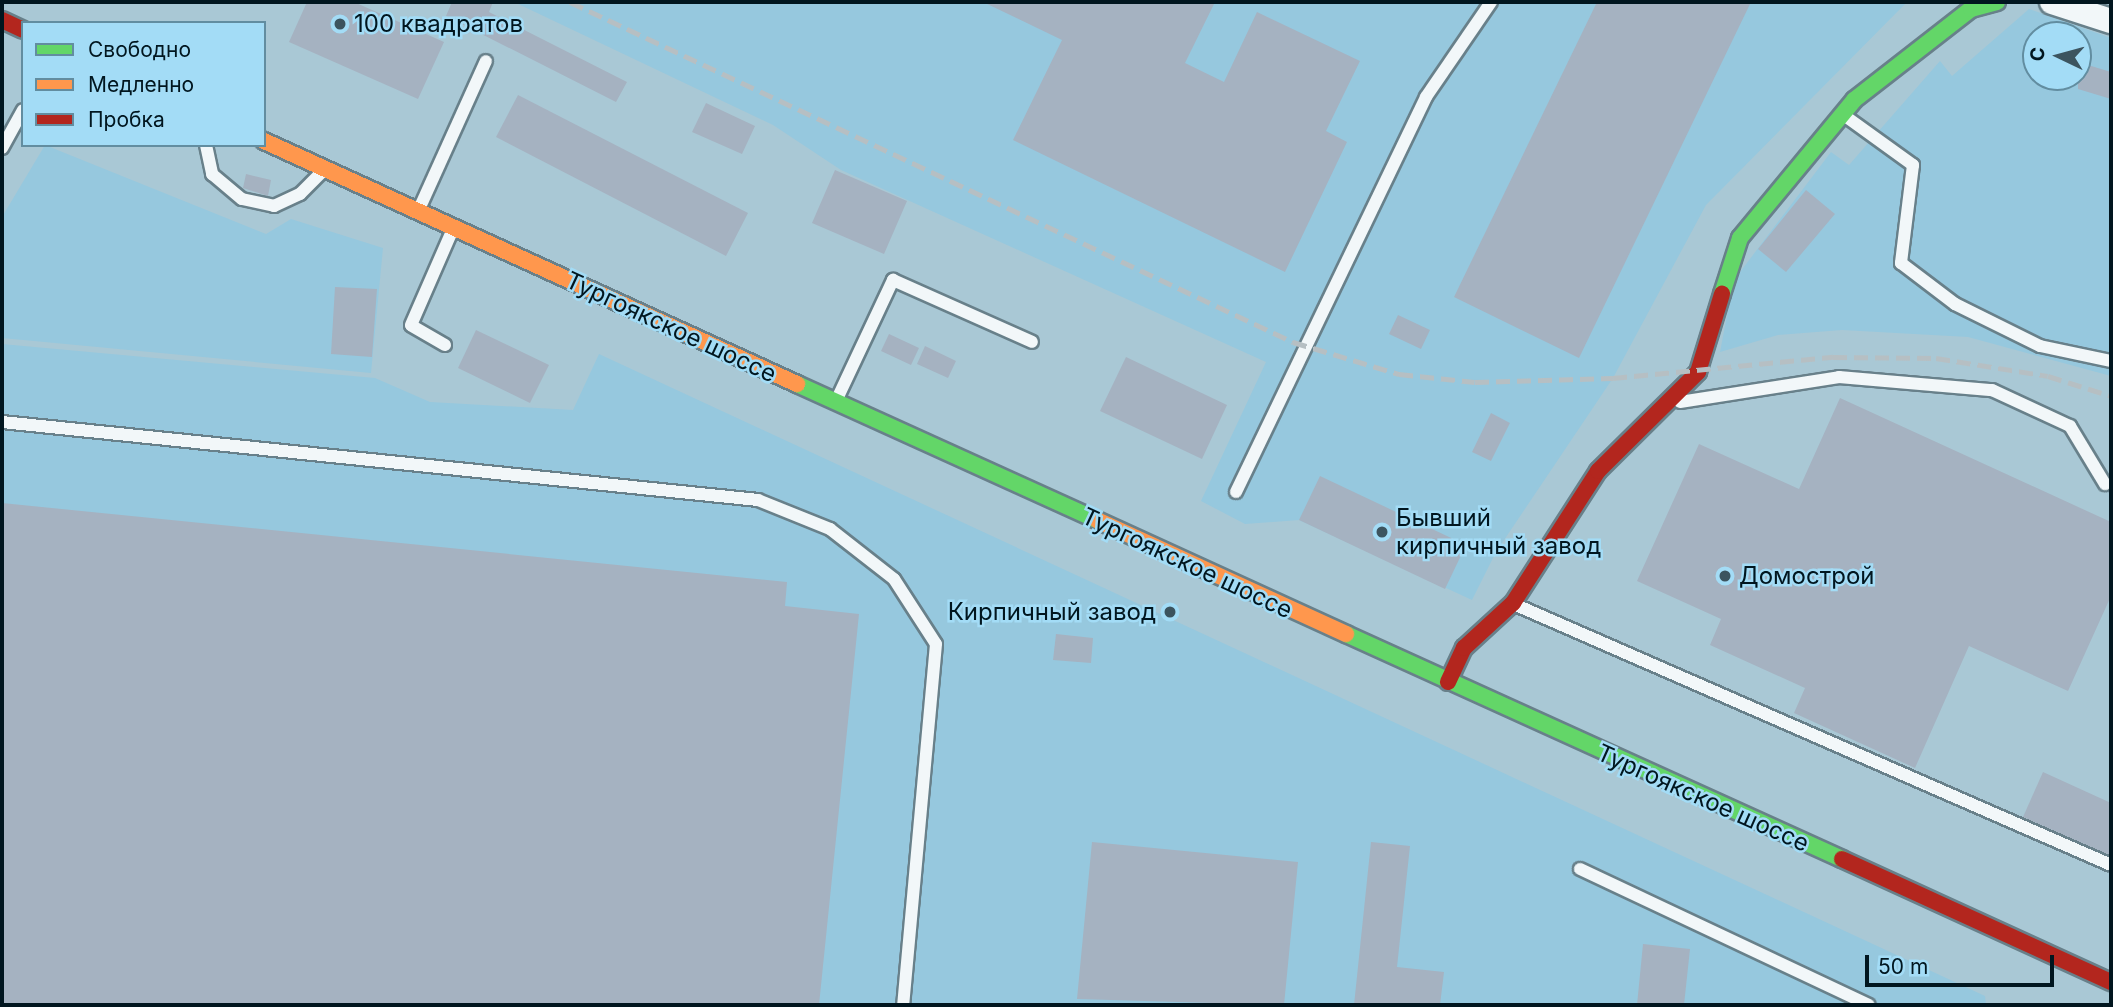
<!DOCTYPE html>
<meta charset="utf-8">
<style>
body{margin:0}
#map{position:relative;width:2113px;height:1007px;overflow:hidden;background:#a9c8d5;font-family:Inter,sans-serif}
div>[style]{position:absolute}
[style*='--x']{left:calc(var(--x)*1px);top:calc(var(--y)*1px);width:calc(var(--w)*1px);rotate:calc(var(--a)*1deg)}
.built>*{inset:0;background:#96c8de}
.building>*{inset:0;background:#a5b2c1}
.roads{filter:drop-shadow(2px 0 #68808a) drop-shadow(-2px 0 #68808a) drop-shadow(0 2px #68808a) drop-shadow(0 -2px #68808a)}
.lane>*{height:12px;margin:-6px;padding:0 6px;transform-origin:6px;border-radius:6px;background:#f2f7f9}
.street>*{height:24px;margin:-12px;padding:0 12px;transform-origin:12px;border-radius:12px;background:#f2f7f9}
.fast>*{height:16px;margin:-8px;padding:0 8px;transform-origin:8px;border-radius:8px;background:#63d668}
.slow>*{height:16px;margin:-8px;padding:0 8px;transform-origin:8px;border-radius:8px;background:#ff974d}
.jam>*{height:16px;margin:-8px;padding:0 8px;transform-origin:8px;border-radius:8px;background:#b3261e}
.rail>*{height:5px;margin-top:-2.5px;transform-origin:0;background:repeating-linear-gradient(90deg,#b6bfc3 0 14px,transparent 0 21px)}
.dots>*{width:19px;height:19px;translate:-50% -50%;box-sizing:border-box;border:4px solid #a3dcf6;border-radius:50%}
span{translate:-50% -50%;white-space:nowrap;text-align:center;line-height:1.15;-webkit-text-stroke:5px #a3dcf6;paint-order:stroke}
.poi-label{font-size:24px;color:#01161f}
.left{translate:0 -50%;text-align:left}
.right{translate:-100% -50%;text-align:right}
.street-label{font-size:24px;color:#01161f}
.frame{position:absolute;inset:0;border:4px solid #01161f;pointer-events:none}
.legend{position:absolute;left:21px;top:21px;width:245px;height:126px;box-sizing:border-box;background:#a3dcf6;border:2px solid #628da0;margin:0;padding:9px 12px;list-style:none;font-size:21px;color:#01161f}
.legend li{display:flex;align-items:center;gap:14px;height:35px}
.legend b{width:35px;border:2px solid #628da0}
.north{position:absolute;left:2022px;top:21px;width:70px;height:70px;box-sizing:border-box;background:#a3dcf6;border:2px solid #628da0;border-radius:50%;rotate:275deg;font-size:19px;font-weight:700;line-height:28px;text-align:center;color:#01161f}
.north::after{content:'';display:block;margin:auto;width:24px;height:32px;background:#3c545f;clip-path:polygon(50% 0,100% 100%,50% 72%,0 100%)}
.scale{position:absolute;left:1865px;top:955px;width:189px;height:32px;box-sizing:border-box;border:4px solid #01161f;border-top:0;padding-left:9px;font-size:21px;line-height:24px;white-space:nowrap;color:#01161f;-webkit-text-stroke:5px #a3dcf6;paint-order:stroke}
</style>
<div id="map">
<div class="built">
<i style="clip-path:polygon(514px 2px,1907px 2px,1706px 205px,1613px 378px,1496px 552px,1472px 600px,1299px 520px,1245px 524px,1201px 501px,1266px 362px,841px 170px,773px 125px)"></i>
<i style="clip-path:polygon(evenodd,2029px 9px,2111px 38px,2111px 376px,1968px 337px,1842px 330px,1778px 335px,1720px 352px,1734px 280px,1831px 152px,1849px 165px,1940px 61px,1952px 76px,2029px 9px,2036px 35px,2078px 35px,2078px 77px,2036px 77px,2036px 35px)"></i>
<i style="clip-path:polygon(45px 145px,266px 234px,291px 219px,383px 248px,371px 373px,2px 338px,2px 217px)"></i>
<i style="clip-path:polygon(2px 344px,375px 378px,430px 402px,573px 410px,599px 354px,1985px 996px,1986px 1005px,2px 1005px)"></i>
</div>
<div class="building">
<i style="clip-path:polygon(307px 2px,354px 2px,444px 42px,418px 99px,289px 42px)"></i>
<i style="clip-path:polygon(452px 2px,493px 2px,489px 12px,627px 82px,616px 102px,446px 16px)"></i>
<i style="clip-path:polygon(983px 2px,1215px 2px,1185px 63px,1224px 82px,1257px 12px,1360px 61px,1326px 131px,1347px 142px,1285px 272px,1013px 140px,1062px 40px)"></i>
<i style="clip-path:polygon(1597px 2px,1751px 2px,1579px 358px,1454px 297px)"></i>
<i style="clip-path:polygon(2078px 62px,2111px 72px,2111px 99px,2078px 89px)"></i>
<i style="clip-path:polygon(518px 95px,748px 213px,726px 256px,496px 137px)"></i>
<i style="clip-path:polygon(706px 103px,755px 126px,742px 154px,692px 132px)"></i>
<i style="clip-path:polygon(835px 170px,907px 201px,884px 254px,812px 223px)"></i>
<i style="clip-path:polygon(246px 174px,271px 180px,268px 196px,243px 188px)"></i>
<i style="clip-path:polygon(1806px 190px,1835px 214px,1786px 272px,1758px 249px)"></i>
<i style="clip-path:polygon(335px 287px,377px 289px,372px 357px,331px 354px)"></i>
<i style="clip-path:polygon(1398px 315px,1430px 330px,1421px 349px,1389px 334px)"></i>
<i style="clip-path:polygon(476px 330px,549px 365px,530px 403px,458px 368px)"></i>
<i style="clip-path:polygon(889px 334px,919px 348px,911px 365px,881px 351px)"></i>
<i style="clip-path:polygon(925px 346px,956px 361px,948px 378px,917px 364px)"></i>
<i style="clip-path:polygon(1126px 357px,1227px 405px,1202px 459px,1100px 411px)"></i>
<i style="clip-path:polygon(1840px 398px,2111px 522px,2111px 596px,2068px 691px,1969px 646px,1915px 768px,1794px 713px,1805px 688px,1710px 645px,1721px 619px,1637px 581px,1699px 444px,1799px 489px)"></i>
<i style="clip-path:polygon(1491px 413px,1510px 423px,1491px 461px,1472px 452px)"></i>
<i style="clip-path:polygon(1320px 476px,1466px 545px,1445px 589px,1299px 520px)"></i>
<i style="clip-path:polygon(2px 503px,787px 582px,785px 606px,859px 614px,819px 1005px,2px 1005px)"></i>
<i style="clip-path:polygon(1056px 634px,1093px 638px,1091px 663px,1053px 660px)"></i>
<i style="clip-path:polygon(2043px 772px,2111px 803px,2111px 856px,2023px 817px)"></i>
<i style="clip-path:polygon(1092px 842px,1298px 862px,1284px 1005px,1077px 999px)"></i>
<i style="clip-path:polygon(1371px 842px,1410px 846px,1397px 967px,1444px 972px,1440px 1005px,1354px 1005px)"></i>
<i style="clip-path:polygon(1643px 944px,1690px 949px,1684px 1005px,1637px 1005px)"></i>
</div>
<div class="roads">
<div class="lane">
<i style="--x:1845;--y:116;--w:84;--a:35.8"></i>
<i style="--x:1913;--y:165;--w:99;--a:97"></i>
<i style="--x:1901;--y:263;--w:68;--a:37.2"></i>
<i style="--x:1955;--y:304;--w:95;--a:26.3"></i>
<i style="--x:2040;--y:346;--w:73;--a:11.9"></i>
<i style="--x:206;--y:145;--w:30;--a:78"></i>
<i style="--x:212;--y:174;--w:39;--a:40"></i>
<i style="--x:242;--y:199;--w:33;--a:12"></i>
<i style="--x:274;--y:206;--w:29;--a:-25"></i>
<i style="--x:300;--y:194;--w:31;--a:-45"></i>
<i style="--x:2;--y:148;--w:43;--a:-61.1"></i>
<i style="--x:420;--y:207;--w:160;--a:-65.7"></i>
<i style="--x:445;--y:345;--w:39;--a:-150"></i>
<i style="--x:411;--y:325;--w:103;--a:-66.4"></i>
<i style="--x:837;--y:399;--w:132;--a:-64.8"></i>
<i style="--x:893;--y:280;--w:152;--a:24"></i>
<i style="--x:1680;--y:402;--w:161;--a:-8.9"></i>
<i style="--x:1839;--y:377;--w:154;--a:4.9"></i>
<i style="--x:1992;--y:390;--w:86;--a:24.8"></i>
<i style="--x:2070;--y:426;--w:68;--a:58.9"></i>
<i style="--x:2;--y:422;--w:760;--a:5.89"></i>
<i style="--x:758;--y:500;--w:78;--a:21.9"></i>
<i style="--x:830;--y:529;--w:81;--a:38"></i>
<i style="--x:894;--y:579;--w:77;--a:57.1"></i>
<i style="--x:936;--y:644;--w:363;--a:95.2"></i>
<i style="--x:1236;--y:492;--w:438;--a:-64.3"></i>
<i style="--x:1426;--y:97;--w:115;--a:-55.6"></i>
<i style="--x:1516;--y:605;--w:649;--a:23.6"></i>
<i style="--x:1580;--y:869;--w:319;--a:25.2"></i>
</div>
<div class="street">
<i style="--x:2052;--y:2;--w:62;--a:17.9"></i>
</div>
<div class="fast">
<i style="--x:1722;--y:294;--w:59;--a:-72.2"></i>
<i style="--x:1740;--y:238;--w:179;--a:-50.4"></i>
<i style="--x:1854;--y:100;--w:148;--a:-37.9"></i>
<i style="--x:1971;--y:9;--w:27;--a:-15"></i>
<i style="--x:797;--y:384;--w:329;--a:24.4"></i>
<i style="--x:1346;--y:634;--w:545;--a:24.4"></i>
</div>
<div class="slow">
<i style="--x:264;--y:141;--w:586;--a:24.51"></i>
<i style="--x:1097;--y:520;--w:274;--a:24.6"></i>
</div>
<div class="jam">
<i style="--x:2;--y:20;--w:23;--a:25"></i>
<i style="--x:1448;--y:682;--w:38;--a:-65"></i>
<i style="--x:1464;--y:648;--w:67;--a:-42.6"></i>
<i style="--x:1513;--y:603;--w:157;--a:-57.2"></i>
<i style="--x:1598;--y:471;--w:141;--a:-44.7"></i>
<i style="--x:1698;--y:372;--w:82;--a:-72.9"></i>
<i style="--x:1842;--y:859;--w:296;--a:24.6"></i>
</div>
</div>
<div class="rail">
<i style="--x:570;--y:2;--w:799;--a:25.19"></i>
<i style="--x:1293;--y:342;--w:111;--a:16.8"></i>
<i style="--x:1399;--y:374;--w:76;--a:6"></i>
<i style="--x:1475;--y:382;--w:138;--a:-1.7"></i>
<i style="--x:1613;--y:378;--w:221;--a:-5.5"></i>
<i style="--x:1833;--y:357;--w:103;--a:0.6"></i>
<i style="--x:1936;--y:358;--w:113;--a:9.1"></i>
<i style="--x:2048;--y:376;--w:66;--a:17.6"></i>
</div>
<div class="dots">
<i style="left:340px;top:24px;background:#3c545f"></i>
<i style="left:1382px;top:532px;background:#3c545f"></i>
<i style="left:1725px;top:576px;background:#3c545f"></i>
<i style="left:1170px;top:612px;background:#3c545f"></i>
</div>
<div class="poi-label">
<span class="left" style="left:354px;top:24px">100 квадратов</span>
<span class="left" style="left:1396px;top:532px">Бывший<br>кирпичный завод</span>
<span class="left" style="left:1739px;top:576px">Домострой</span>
<span class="right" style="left:1156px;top:612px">Кирпичный завод</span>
</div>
<div class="street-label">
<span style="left:671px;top:327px;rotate:25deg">Тургоякское шоссе</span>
<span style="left:1187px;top:563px;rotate:25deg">Тургоякское шоссе</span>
<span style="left:1703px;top:798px;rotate:24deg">Тургоякское шоссе</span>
</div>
<div class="frame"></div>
<ul class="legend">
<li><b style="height:9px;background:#63d668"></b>Свободно</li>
<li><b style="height:9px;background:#ff974d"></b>Медленно</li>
<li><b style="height:9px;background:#b3261e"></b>Пробка</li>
</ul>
<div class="north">С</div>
<div class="scale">50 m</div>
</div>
